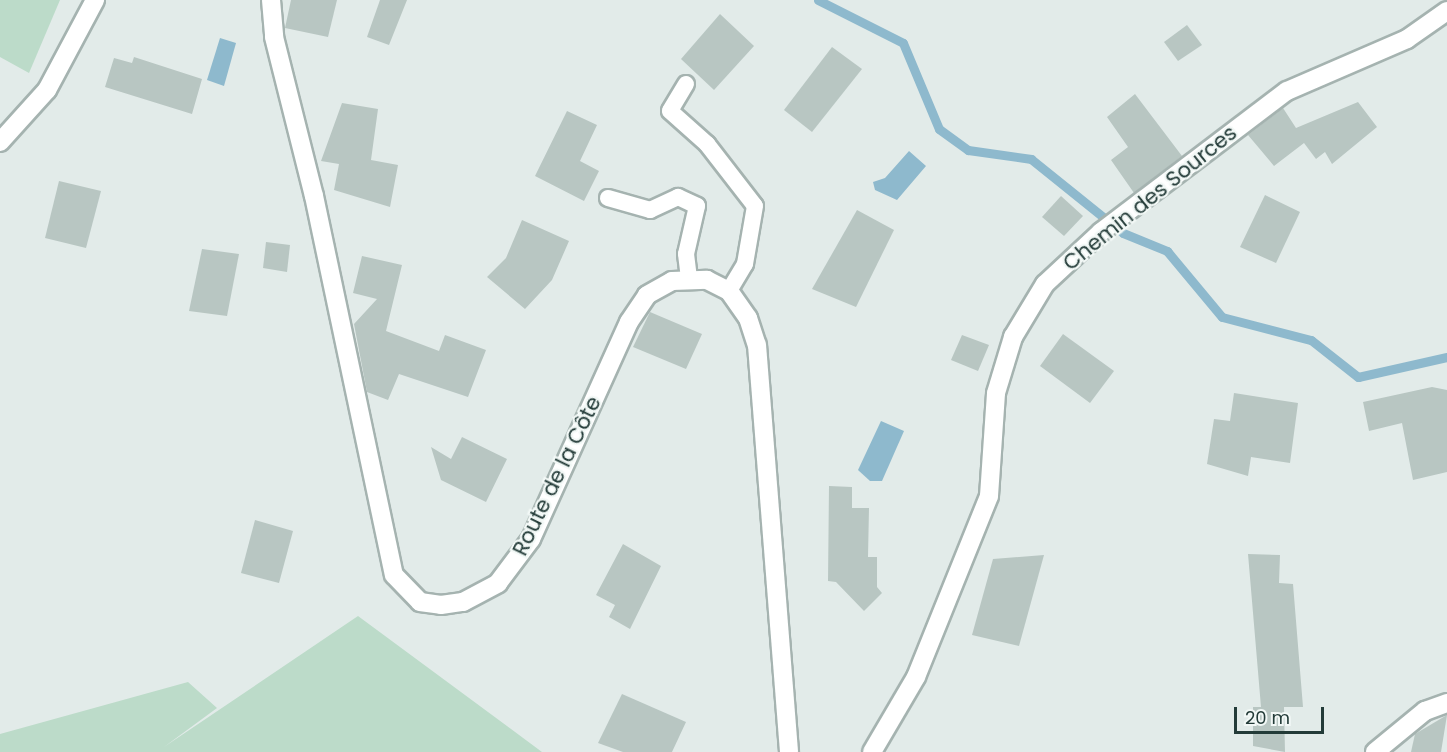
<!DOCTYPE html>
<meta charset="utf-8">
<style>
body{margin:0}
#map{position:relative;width:1447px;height:752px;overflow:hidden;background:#e2ebe9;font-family:Poppins,sans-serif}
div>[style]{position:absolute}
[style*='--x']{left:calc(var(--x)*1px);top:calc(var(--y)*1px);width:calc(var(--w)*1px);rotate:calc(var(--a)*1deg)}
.green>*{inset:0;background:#bcdbc9}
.water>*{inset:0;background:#8eb9cd}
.stream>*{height:9px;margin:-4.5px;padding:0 4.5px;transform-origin:4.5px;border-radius:4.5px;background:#8eb9cd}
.building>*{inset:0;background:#b8c6c2}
.roads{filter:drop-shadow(2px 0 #a5b3b0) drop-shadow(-2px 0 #a5b3b0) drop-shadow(0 2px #a5b3b0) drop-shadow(0 -2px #a5b3b0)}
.lane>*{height:16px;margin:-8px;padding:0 8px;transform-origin:8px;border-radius:8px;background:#fff}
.street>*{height:18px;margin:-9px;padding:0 9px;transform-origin:9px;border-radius:9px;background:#fff}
.secondary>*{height:18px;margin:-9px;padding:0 9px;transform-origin:9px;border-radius:9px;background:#fff}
span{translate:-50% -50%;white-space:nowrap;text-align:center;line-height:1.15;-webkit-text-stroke:4.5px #f2f8f6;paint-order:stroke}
.street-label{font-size:21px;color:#233b38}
.scale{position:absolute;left:1234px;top:707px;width:90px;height:27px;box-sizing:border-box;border:3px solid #233b38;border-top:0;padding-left:8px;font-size:18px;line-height:21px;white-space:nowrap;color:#233b38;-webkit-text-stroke:4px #f2f8f6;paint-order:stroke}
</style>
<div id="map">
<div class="green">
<i style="clip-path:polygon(0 0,60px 0,29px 73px,0 57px)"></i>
<i style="clip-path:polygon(358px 616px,542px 752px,0 752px,0 734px,188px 682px,217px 708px,164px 747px)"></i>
</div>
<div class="water">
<i style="clip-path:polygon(220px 38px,236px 43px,224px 86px,207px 80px)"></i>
<i style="clip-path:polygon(909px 151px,926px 166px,897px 200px,875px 190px,873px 182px,885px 178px)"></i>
<i style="clip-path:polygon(881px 421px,904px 431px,882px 481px,870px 481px,858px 470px)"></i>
</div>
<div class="stream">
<i style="--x:818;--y:0;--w:95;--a:26.8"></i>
<i style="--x:903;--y:43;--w:93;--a:67.3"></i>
<i style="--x:939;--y:129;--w:36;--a:36"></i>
<i style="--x:968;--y:150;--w:64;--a:8.1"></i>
<i style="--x:1031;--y:159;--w:118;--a:38.8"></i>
<i style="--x:1123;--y:233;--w:48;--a:22.2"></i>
<i style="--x:1167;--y:251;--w:86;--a:50.2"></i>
<i style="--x:1222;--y:317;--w:92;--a:14.5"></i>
<i style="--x:1311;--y:340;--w:60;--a:38.2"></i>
<i style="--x:1358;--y:377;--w:91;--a:-12.7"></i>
</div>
<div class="building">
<i style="clip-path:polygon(291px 0,337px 0,328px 37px,285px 28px)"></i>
<i style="clip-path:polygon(380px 0,407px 0,389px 45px,367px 37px)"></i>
<i style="clip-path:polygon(720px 14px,754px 46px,714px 90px,681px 59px)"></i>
<i style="clip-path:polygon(1187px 25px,1202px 45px,1178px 61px,1164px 42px)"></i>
<i style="clip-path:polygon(832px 47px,862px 69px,812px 132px,784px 110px)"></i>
<i style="clip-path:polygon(134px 57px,202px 79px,192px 114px,105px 87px,114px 58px,132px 63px)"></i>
<i style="clip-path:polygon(1135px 94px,1182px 156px,1134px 193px,1111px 160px,1128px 147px,1107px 117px)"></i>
<i style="clip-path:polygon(1358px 102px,1377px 127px,1332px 164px,1325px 152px,1316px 159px,1304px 143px,1274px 166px,1248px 135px,1283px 108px,1296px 128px)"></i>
<i style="clip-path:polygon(342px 103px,378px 109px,371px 160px,398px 165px,390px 207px,334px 190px,339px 164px,321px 161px)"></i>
<i style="clip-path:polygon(567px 111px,597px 125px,580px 161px,599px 171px,584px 201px,535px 176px)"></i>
<i style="clip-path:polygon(59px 181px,101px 191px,86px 248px,45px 238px)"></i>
<i style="clip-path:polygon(1265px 195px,1300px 212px,1276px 263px,1240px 247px)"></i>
<i style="clip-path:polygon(1061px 196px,1083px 216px,1064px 236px,1042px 217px)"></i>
<i style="clip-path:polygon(857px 210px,894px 230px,856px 307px,812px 289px)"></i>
<i style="clip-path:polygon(522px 220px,569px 241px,552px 280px,525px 309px,487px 277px,506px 258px)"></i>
<i style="clip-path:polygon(266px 242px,290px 245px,287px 272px,263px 268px)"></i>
<i style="clip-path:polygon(202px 249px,239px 254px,227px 316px,189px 311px)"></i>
<i style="clip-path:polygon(362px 256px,402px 265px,386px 331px,439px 351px,445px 335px,486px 350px,468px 397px,399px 374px,388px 400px,367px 392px,354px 324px,377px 299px,353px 293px)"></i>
<i style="clip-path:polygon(650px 312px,702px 334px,686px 369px,633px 347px)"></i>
<i style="clip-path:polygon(1063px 334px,1114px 371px,1090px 403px,1040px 366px)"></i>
<i style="clip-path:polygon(962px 335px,989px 345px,978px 371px,951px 360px)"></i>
<i style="clip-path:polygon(1432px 387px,1447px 390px,1447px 472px,1413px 480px,1402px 423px,1369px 431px,1363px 402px)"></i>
<i style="clip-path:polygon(1234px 393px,1298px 403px,1290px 463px,1251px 457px,1248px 476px,1207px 464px,1214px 419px,1230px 421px)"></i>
<i style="clip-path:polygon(462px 437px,507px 459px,486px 502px,441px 480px,431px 447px,451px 459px)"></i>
<i style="clip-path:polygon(829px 486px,852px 487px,852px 508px,869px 508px,868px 557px,877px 557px,877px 587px,882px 593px,864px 611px,836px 582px,828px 581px)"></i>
<i style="clip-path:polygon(255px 520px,293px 531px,279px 583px,241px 573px)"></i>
<i style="clip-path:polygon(623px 544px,661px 566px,630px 629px,609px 617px,615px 605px,596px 595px)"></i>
<i style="clip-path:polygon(1248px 554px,1280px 555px,1279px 583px,1293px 584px,1303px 707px,1284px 707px,1285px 752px,1253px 746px,1253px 707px,1261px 707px)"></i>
<i style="clip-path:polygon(1044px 555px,1019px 646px,972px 635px,993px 559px)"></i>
<i style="clip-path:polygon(622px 694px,686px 722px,672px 752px,623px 752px,598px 743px)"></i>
<i style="clip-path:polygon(1447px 715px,1441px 752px,1411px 752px,1415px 734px)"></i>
</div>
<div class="roads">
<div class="lane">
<i style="--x:686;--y:84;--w:31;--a:121"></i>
<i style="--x:670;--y:111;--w:50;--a:41.7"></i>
<i style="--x:707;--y:144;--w:78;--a:52.3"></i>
<i style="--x:755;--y:206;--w:59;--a:99.8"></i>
<i style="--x:745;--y:264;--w:31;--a:121"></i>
<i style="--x:608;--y:198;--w:44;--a:15.9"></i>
<i style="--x:650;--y:210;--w:31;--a:-25"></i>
<i style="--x:678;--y:197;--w:21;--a:25"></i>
<i style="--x:697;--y:206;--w:49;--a:102.9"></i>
<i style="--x:686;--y:254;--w:24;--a:83"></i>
</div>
<div class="street">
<i style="--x:872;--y:752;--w:87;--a:-59.6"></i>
<i style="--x:916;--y:677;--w:195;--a:-68"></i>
<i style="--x:989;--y:496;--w:103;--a:-86.1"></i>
<i style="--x:996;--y:393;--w:59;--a:-73.1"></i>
<i style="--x:1013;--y:337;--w:62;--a:-58.9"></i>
<i style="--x:1045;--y:284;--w:76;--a:-42.9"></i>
<i style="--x:1101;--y:232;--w:233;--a:-37.2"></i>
<i style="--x:1287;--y:91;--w:131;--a:-23.4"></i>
<i style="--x:1407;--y:39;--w:49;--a:-35"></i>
</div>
<div class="secondary">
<i style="--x:271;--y:0;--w:37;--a:85"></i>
<i style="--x:274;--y:37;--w:164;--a:75.9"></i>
<i style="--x:314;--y:196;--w:387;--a:78.1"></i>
<i style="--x:394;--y:575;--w:37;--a:46"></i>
<i style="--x:420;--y:602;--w:21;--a:8"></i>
<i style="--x:441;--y:605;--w:22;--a:-8"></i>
<i style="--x:463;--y:602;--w:40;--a:-28"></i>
<i style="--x:498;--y:583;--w:55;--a:-53.1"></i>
<i style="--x:531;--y:539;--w:238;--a:-65.7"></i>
<i style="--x:629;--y:322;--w:32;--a:-56"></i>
<i style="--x:647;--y:295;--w:29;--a:-29"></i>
<i style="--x:672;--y:281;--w:35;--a:-2"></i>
<i style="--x:707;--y:280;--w:25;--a:27"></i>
<i style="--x:729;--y:291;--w:33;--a:55"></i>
<i style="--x:748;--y:318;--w:28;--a:72"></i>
<i style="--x:757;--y:345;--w:408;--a:85.5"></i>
<i style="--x:0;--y:142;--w:70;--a:-47.9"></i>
<i style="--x:47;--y:90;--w:102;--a:-61.9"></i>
<i style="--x:1375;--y:752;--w:65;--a:-39.4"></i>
<i style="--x:1425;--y:711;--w:23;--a:-20"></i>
</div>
</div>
<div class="street-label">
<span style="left:1150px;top:198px;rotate:-39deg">Chemin des Sources</span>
<span style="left:557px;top:476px;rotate:-64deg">Route de la Côte</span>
</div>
<div class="scale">20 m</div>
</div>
